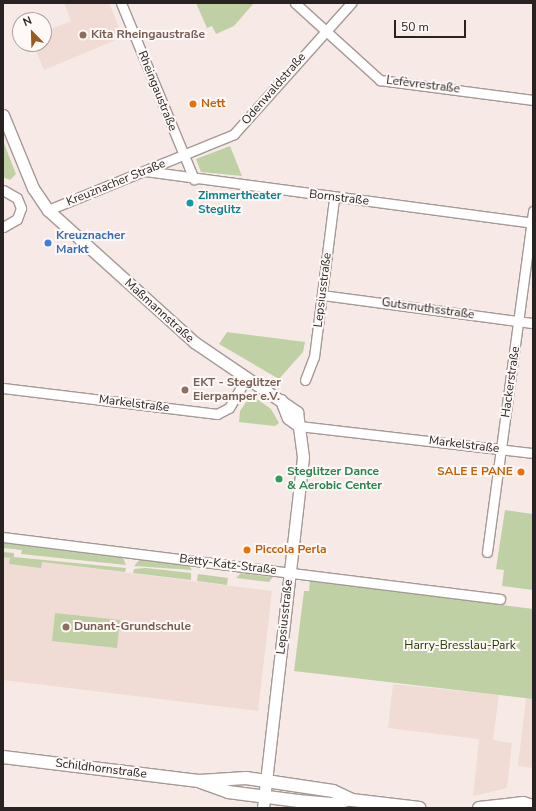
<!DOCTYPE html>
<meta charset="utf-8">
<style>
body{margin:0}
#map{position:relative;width:536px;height:811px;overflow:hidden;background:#f7eae6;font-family:"Nunito Sans",sans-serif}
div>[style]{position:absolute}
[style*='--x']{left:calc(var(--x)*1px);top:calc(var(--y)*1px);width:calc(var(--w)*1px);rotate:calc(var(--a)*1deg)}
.built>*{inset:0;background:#f0dcd4}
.green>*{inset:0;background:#bfd0a4}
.roads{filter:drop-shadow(1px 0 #a49995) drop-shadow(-1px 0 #a49995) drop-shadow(0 1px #a49995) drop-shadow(0 -1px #a49995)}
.minor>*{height:9px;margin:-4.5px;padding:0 4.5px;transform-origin:4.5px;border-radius:4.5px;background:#fff}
.tertiary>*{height:11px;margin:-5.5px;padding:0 5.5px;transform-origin:5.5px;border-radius:5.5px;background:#fff}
.secondary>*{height:12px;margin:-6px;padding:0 6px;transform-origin:6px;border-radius:6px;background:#fff}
.dots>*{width:11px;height:11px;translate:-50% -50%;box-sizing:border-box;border:2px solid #fef9f7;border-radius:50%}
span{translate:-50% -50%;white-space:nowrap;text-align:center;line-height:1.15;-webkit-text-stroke:4px #fef9f7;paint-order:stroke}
.education-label{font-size:12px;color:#785e54;font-weight:700}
.left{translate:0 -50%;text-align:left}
.street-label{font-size:12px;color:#282322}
.food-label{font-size:12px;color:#c56008;font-weight:700}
.right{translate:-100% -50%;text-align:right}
.culture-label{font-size:12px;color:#0d838f;font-weight:700}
.shop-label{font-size:12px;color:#366cbe;font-weight:700}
.leisure-label{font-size:12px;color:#27864d;font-weight:700}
.park-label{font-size:12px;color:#273600}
.frame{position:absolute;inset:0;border:4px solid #282322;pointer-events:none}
.north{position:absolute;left:12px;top:12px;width:40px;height:40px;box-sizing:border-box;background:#fef9f7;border:1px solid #a8a3a2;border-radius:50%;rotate:337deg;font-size:11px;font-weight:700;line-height:16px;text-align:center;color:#282322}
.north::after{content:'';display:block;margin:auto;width:14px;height:18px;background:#995a21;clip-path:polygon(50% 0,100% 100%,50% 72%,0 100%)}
.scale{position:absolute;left:394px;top:20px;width:72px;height:18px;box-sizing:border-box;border:2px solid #282322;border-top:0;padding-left:5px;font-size:12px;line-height:14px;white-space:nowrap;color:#282322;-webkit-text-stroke:3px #fef9f7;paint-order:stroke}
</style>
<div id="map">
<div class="built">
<i style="clip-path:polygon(64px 3px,109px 3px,123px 37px,44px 70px,33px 44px,44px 44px,44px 32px,71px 21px)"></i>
<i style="clip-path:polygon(3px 557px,272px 591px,258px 711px,3px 680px)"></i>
<i style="clip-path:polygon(393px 684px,499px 695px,493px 740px,512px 743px,507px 788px,473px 796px,479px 739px,388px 728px)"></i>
<i style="clip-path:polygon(526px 698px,533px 699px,533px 768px,518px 766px)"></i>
</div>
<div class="green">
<i style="clip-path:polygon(196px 3px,254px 3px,234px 26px,216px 34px,212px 26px,207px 28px)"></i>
<i style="clip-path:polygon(3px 141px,16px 174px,10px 180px,3px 177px)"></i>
<i style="clip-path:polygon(230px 146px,242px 176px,201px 172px,196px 159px)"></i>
<i style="clip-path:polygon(227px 332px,305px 342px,303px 352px,279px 379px,219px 344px)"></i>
<i style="clip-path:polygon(251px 395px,271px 409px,279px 423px,275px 426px,239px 422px,240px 411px)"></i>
<i style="clip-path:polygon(505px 510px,533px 514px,533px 590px,502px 586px,504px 570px,496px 569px)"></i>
<i style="clip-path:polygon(3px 543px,123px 558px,126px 565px,21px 554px,22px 550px,3px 548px)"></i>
<i style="clip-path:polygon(3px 552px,14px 553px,14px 557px,126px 568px,125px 572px,42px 562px,41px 568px,9px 564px,10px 558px,3px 557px)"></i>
<i style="clip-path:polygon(139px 560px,189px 566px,192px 570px,134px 566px)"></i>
<i style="clip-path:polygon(146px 568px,191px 573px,191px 580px,133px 573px,134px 569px)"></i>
<i style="clip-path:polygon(241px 573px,273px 577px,269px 582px,236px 578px)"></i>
<i style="clip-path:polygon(198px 574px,228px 578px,227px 585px,197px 581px)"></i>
<i style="clip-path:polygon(310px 581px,533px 609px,533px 699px,294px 671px,304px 591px,309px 591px)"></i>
<i style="clip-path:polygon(55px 613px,120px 620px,117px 648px,52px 641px)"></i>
</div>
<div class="roads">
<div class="minor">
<i style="--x:121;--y:3;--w:191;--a:67.5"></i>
<i style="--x:295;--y:3;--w:115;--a:42.2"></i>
<i style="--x:380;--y:80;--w:154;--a:7.4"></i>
<i style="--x:145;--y:171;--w:391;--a:7.6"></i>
<i style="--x:3;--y:190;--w:16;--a:30"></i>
<i style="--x:17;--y:198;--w:11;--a:68"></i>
<i style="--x:21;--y:208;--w:12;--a:110"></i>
<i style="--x:17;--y:219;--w:16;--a:150"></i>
<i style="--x:48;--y:210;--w:201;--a:-22.2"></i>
<i style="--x:234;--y:134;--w:176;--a:-48.2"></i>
<i style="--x:322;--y:295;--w:213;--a:7.6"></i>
<i style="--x:305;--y:380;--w:25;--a:-69"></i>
<i style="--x:314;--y:357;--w:160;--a:-82.8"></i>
<i style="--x:3;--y:388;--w:216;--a:6.9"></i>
<i style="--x:217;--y:414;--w:13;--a:-27"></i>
<i style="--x:229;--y:408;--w:36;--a:-60"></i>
<i style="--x:299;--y:426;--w:236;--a:6.6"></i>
<i style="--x:3;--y:537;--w:501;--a:7.11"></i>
<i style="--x:487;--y:552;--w:344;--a:-82.3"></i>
</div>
<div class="tertiary">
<i style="--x:3;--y:115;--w:79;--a:67.7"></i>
<i style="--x:33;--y:188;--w:27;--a:56"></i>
<i style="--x:48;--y:210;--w:197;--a:42.1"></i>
<i style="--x:194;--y:342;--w:125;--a:34.2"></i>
<i style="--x:297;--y:412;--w:45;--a:82.4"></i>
<i style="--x:303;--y:457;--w:353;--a:96.5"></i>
<i style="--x:281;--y:400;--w:19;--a:69"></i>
<i style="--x:288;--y:418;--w:14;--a:36"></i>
</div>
<div class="secondary">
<i style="--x:3;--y:757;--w:197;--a:7"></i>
<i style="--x:199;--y:781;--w:47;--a:-3.7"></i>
<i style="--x:246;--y:778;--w:88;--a:8.5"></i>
<i style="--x:333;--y:791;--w:21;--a:25"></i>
<i style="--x:352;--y:800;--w:68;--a:6.7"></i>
<i style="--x:201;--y:782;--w:29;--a:20"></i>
<i style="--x:228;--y:792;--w:71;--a:7.3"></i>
<i style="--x:298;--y:801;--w:36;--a:5"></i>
<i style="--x:334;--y:804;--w:17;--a:-17"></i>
<i style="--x:479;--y:808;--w:44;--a:-6.5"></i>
<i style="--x:523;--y:803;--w:10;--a:17"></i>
</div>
</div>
<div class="dots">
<i style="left:83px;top:35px;background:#8d6e63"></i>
<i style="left:193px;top:104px;background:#e8710a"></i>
<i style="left:190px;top:203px;background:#0f9aa8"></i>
<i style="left:48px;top:243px;background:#3f7fe0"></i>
<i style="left:185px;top:390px;background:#8d6e63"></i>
<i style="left:521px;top:472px;background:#e8710a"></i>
<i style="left:279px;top:479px;background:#2e9e5b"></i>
<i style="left:247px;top:550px;background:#e8710a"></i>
<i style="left:66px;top:627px;background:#8d6e63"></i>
</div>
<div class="education-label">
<span class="left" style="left:91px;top:35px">Kita Rheingaustraße</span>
<span class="left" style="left:193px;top:390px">EKT - Steglitzer<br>Eierpamper e.V.</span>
<span class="left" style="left:74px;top:627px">Dunant-Grundschule</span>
</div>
<div class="street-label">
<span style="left:423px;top:85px;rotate:7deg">Lefèvrestraße</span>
<span style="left:274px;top:89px;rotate:-49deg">Odenwaldstraße</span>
<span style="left:157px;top:91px;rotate:68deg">Rheingaustraße</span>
<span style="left:116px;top:183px;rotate:-22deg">Kreuznacher Straße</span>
<span style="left:339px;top:198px;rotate:7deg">Bornstraße</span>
<span style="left:323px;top:290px;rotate:-83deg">Lepsiusstraße</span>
<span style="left:428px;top:309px;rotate:8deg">Gutsmuthsstraße</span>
<span style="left:159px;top:311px;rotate:42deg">Maßmannstraße</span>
<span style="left:511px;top:382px;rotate:-82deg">Hackerstraße</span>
<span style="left:134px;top:404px;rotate:7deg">Markelstraße</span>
<span style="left:464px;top:445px;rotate:7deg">Markelstraße</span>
<span style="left:228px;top:565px;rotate:7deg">Betty-Katz-Straße</span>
<span style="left:285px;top:617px;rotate:-84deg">Lepsiusstraße</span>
<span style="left:101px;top:769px;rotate:7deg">Schildhornstraße</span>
</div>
<div class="food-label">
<span class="left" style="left:201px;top:104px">Nett</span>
<span class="right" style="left:513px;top:472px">SALE E PANE</span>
<span class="left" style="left:255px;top:550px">Piccola Perla</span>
</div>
<div class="culture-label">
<span class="left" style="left:198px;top:203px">Zimmertheater<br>Steglitz</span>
</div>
<div class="shop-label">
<span class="left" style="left:56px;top:243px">Kreuznacher<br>Markt</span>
</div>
<div class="leisure-label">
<span class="left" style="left:287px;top:479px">Steglitzer Dance<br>&amp; Aerobic Center</span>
</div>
<div class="park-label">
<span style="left:460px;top:646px">Harry-Bresslau-Park</span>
</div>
<div class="frame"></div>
<div class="north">N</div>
<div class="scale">50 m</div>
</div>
